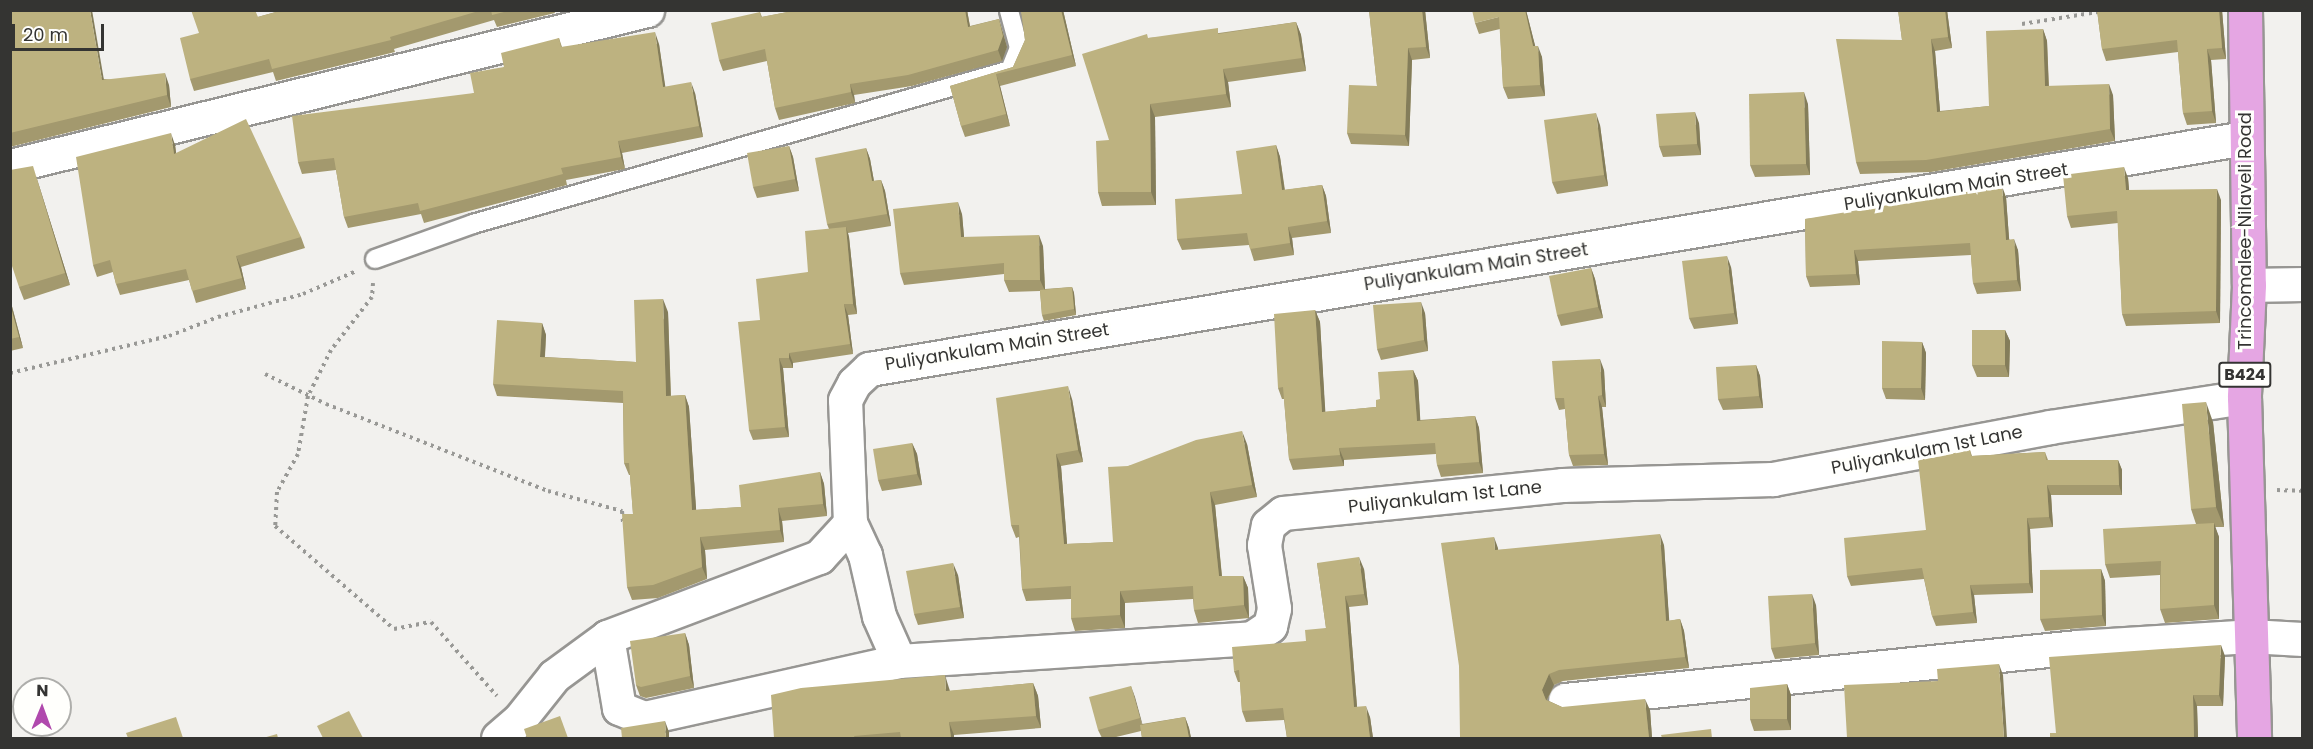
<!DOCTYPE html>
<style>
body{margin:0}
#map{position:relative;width:2313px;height:749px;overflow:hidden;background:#f2f1ee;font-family:Poppins,sans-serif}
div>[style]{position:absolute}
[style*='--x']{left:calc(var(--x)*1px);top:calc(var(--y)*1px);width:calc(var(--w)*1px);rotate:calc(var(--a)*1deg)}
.path>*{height:4px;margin-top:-2px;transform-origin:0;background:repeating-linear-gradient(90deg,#999996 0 3px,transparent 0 7.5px)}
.roads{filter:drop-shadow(2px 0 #979693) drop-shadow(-2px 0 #979693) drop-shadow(0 2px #979693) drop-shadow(0 -2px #979693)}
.service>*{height:18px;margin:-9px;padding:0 9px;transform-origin:9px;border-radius:9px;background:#fff}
.minor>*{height:33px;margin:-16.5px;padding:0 16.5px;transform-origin:16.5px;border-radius:16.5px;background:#fff}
.primary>*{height:33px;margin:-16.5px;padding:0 16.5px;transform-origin:16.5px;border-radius:16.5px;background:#e5a6e3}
.wall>*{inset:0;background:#a3996e}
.shaded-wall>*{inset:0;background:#847d5a}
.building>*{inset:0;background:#bdb280}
span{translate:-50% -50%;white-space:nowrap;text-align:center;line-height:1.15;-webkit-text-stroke:6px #fffffc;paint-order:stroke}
.shield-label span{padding:2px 4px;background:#fffffc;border:2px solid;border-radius:4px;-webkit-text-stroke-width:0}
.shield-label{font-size:16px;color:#343432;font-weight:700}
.street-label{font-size:18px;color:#343432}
.frame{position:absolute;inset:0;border:12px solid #343432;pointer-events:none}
.north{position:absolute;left:12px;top:677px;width:60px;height:60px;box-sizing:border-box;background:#fffffc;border:2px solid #aeaeab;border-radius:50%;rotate:1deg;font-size:16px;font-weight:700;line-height:24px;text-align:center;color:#343432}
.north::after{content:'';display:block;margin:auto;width:21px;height:27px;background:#b049ad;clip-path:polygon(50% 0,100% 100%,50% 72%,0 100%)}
.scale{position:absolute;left:12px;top:24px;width:92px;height:27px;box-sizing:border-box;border:3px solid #343432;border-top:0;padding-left:8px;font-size:18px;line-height:21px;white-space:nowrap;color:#343432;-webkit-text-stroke:4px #fffffc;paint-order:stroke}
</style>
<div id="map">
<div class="path">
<i style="--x:2022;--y:24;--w:89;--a:-9"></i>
<i style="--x:373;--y:283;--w:14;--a:94"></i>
<i style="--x:372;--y:297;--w:67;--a:127.7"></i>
<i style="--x:331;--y:350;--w:51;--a:116.6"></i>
<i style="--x:308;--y:396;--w:59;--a:99.8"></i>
<i style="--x:298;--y:454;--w:43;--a:118.9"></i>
<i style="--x:277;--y:492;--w:34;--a:93"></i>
<i style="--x:275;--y:526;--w:157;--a:40.9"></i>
<i style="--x:394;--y:629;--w:38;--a:-11"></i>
<i style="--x:431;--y:622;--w:99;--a:48.3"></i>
<i style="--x:10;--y:373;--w:163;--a:-13.1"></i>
<i style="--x:169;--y:336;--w:53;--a:-21.2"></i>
<i style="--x:218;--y:317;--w:88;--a:-15.1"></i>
<i style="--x:303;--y:294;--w:56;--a:-23.3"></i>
<i style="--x:265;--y:374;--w:68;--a:26.2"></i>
<i style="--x:326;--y:404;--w:238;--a:21.4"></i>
<i style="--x:548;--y:491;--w:77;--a:15.1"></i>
<i style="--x:622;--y:511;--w:11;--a:85"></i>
<i style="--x:2277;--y:490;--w:25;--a:2"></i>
</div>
<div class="roads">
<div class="service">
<i style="--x:375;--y:259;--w:104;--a:-19.7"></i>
<i style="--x:473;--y:224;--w:559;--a:-16"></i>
<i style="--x:1010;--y:70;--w:24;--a:-68"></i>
<i style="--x:1019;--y:48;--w:39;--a:-105"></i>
</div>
<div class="minor">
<i style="--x:10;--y:166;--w:656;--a:-13.76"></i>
<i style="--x:2249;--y:285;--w:53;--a:-1.1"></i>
<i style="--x:607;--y:637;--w:72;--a:80.4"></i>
<i style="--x:619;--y:708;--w:27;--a:22"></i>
<i style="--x:644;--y:718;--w:261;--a:-12.6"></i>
<i style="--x:899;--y:661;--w:354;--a:-3.7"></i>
<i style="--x:1252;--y:638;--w:22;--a:-34"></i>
<i style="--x:1270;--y:626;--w:18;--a:-77"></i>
<i style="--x:1274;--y:608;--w:64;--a:-99"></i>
<i style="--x:1264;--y:545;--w:20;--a:-79"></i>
<i style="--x:1268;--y:525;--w:19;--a:-39"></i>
<i style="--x:1283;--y:513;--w:280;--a:-5.7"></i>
<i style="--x:1562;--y:485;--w:211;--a:-1.6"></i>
<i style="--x:1773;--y:479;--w:282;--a:-10.6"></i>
<i style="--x:2050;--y:427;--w:196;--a:-8.8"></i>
<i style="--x:899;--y:661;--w:49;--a:-114"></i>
<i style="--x:879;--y:616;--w:63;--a:-102.9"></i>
<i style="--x:865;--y:555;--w:35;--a:-115"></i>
<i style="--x:850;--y:523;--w:123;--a:-92.3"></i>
<i style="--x:845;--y:400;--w:19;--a:-62"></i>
<i style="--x:854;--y:383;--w:21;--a:-43"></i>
<i style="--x:869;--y:369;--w:1395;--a:-9.53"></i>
<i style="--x:1565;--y:700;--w:515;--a:-5.91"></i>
<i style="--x:2077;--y:647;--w:173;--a:-3.6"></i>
<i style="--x:2250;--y:636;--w:52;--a:3.3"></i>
<i style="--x:498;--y:738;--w:28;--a:-41"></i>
<i style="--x:519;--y:720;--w:56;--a:-51.5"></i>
<i style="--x:554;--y:676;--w:66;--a:-36.3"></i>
<i style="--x:607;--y:637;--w:227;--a:-20.7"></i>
<i style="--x:819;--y:557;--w:46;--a:-47.6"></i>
</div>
<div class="primary">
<i style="--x:2245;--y:10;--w:275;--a:89.2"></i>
<i style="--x:2249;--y:285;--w:112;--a:92.6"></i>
<i style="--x:2244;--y:397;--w:341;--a:88.3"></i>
</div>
</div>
<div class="wall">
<i style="clip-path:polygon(10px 10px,104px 79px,169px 85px,171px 107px,10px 147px)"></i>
<i style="clip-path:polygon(283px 10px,554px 10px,555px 13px,497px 27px,494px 20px,394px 49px,395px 52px,276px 81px,273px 72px,194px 91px,190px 79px,199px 33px)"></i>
<i style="clip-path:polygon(798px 10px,967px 10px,970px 26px,999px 19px,1007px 47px,1002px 61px,912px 86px,854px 95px,855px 103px,779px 120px,775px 108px,767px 61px,723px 71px,719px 60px,760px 12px,762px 17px)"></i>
<i style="clip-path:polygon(1021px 10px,1063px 10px,1076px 66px,1000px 86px,1010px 126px,965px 137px,961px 126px,950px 86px,1013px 67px,1025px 40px)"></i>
<i style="clip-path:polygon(1369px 10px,1425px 10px,1430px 58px,1412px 60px,1409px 146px,1351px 144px,1347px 133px,1377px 86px)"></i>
<i style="clip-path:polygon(1526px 10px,1535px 46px,1542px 57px,1545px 96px,1508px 99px,1503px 87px,1500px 29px,1479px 34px,1475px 23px)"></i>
<i style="clip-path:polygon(1898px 10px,1947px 10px,1952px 48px,1935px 51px,1940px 111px,1989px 106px,2043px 29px,2047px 41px,2049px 86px,2113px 95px,2115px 141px,1931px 172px,1860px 174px,1856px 162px,1902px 40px)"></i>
<i style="clip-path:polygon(2097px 10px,2222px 10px,2226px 59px,2211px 60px,2216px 123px,2187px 125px,2183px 113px,2178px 52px,2106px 61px,2102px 49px)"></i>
<i style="clip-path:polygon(1296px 22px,1301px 35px,1306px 71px,1228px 82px,1231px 107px,1155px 117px,1156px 205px,1102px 206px,1098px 192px,1109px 140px,1148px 38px,1219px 33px)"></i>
<i style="clip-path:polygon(559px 38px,562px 47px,659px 44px,665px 87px,695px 93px,703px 137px,622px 153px,625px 169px,566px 180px,567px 185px,424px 223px,421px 214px,348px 228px,344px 217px,336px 170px,302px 174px,298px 162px,474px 93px,504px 67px)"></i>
<i style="clip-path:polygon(1808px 104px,1810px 175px,1755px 177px,1750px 165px)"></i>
<i style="clip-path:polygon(1699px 123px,1701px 155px,1663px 157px,1659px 146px)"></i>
<i style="clip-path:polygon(1600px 125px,1608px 186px,1557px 194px,1552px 182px)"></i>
<i style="clip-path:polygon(175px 145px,176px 153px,301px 237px,305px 248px,241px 267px,246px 289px,196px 303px,189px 280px,120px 295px,116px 284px,113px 272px,97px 277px,93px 265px)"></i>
<i style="clip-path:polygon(1276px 145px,1280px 157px,1285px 190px,1322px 185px,1326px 196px,1331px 233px,1292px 238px,1294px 255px,1254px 261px,1249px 245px,1182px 250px,1177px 239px,1242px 194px)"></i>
<i style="clip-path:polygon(789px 146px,793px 157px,799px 191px,757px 198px,753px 187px)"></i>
<i style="clip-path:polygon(866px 148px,870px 159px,874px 181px,881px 180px,885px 191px,891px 226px,848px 233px,849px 237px,857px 314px,848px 315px,853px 354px,793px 363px,793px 368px,783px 368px,789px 437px,753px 440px,749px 430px,760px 320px,808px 272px,829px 229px,827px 224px)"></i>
<i style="clip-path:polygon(2128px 178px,2129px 190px,2221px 200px,2220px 323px,2126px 326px,2122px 314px,2118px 223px,2071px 228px,2067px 216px)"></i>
<i style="clip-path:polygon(37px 179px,70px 285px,24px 300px,19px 287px)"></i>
<i style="clip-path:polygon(2006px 197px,2009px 239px,2018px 250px,2021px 291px,1977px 294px,1973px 283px,1971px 255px,1858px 261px,1860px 285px,1810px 287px,1806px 276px,1805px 219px)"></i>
<i style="clip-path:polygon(962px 214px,964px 237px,1043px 246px,1045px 289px,1072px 287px,1074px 293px,1076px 315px,1044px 321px,1042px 315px,1040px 291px,1009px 292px,1004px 280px,1004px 274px,904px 285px,900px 273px)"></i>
<i style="clip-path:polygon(1731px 267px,1738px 324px,1694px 329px,1689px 318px)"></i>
<i style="clip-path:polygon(1591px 268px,1595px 279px,1603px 318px,1561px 326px,1557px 315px)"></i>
<i style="clip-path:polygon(10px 299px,23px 348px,10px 351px)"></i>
<i style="clip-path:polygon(1315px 310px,1320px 322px,1325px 412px,1376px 407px,1380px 399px,1413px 370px,1418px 381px,1420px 420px,1475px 416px,1479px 428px,1483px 473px,1441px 477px,1437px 465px,1436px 454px,1344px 460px,1344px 466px,1293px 470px,1289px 459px,1284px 399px,1282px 399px,1278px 388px)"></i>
<i style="clip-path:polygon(668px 312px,671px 396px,685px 395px,689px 407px,696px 510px,741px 507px,820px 472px,824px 484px,827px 516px,782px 521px,784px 542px,705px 550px,707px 579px,658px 598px,632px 600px,627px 587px,633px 514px,630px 475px,629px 475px,624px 463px,623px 403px,497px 396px,493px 384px,542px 323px,546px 335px,545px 357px,636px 362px)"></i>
<i style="clip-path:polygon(1425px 313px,1428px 351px,1381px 360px,1377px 349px)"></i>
<i style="clip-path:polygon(2005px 330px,2010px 341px,2009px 377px,1977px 377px,1972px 365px)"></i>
<i style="clip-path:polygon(1922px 342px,1926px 353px,1925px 400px,1886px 399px,1882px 388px)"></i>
<i style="clip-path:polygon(1756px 365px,1760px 376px,1763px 408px,1723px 410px,1718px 399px)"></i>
<i style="clip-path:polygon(1604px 370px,1606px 407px,1602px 407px,1608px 465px,1573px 466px,1569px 455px,1565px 409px,1559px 410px,1555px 398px)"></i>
<i style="clip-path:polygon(1072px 399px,1083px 462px,1061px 466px,1067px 544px,1113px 542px,1128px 466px,1247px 444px,1257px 497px,1215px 505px,1222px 576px,1243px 576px,1248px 588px,1249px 618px,1198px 623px,1194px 610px,1193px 599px,1125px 603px,1125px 628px,1075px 631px,1071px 618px,1071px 599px,1026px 601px,1022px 589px,1019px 537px,1016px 538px,1011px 525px)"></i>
<i style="clip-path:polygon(2213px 422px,2224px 527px,2215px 527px,2219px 537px,2219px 619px,2165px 623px,2160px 609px,2160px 575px,2110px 578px,2105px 564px,2196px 524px,2191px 509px)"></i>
<i style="clip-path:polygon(912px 443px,917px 454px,922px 485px,882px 491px,878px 480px)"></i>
<i style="clip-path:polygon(1970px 450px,1972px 456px,2045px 452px,2048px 460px,2118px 460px,2122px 470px,2122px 495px,2051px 495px,2053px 527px,2030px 529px,2033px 593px,1974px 595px,1977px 623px,1936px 626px,1932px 616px,1924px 579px,1851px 586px,1847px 576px,1926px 530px)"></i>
<i style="clip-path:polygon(1664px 545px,1669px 621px,1680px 619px,1684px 631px,1689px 668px,1563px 681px,1554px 685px,1547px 700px,1562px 707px,1650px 710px,1652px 738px,1460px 738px,1498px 548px,1498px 550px)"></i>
<i style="clip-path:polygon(1317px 563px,1364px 569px,1368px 605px,1349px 607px,1357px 707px,1370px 717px,1373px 738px,1287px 738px,1284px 720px,1246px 722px,1242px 711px,1240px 682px,1238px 682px,1234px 671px,1306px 641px,1326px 628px)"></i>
<i style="clip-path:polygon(2101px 569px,2105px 581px,2106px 626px,2045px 631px,2040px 619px)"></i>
<i style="clip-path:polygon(958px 575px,964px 618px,918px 625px,914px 614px)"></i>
<i style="clip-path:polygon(1816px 605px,1819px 655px,1775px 659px,1771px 648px)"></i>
<i style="clip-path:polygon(685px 633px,689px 645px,694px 688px,646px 698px,640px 696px,636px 685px)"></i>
<i style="clip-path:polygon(2225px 656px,2223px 706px,2197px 706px,2198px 738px,2050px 738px,2056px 733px)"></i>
<i style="clip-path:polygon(1033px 683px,1038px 696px,1041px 728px,954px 735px,954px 738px,774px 738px,949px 688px,950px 691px)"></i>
<i style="clip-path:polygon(1787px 684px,1791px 695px,1791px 730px,1754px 731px,1750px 719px)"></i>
<i style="clip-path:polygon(1131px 686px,1142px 724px,1185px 717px,1189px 728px,1191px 738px,1142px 738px,1141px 731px,1112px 738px,1102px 738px,1098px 730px)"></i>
</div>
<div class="shaded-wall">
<i style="clip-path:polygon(90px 10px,92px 10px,106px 92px,102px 80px)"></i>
<i style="clip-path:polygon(965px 10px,967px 10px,972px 38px,968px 27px)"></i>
<i style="clip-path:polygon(1061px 10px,1063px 10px,1076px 66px,1072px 55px)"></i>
<i style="clip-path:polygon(1422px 10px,1425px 10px,1430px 58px,1426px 47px)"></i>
<i style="clip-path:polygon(1525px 10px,1526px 10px,1538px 57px,1533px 46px)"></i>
<i style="clip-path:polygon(1945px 10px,1947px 10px,1952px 48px,1948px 37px)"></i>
<i style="clip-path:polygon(2219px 10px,2222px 10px,2226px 59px,2222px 48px)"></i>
<i style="clip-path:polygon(999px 19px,1007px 47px,1002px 61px,998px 50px)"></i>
<i style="clip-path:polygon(1296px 22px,1301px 35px,1306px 71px,1302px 58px)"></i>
<i style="clip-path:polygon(2043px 29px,2047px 41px,2049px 98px,2045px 86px)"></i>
<i style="clip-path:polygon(655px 32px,659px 44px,667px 98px,663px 87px)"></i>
<i style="clip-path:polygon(1931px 39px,1935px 51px,1941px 123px,1937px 112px)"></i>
<i style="clip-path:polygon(1538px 46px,1542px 57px,1545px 96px,1540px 85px)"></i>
<i style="clip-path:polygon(1408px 48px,1412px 60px,1409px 146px,1405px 135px)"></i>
<i style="clip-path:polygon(2207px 49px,2211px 60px,2216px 123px,2212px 111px)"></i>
<i style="clip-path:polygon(1223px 69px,1228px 82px,1231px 107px,1226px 94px)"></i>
<i style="clip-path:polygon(165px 73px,169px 85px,171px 107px,167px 95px)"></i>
<i style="clip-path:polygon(996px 74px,1000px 86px,1010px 126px,1006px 114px)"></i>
<i style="clip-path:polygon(691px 82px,695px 93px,703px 137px,699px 126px)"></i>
<i style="clip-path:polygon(850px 84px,854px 95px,855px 103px,851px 92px)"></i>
<i style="clip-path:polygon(2109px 84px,2113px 95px,2115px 141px,2110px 129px)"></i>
<i style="clip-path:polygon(1804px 92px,1808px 104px,1810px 175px,1806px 164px)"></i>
<i style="clip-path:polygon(1150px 104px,1155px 117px,1156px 205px,1151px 192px)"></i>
<i style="clip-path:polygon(1695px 112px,1699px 123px,1701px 155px,1697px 144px)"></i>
<i style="clip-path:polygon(1596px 113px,1600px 125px,1608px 186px,1604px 175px)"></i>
<i style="clip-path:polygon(171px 133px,175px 145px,178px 166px,174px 154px)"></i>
<i style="clip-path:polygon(618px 141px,622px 153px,625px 169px,621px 157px)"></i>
<i style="clip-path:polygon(1276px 145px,1280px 157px,1286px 201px,1282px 190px)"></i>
<i style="clip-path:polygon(789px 146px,793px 157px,799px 191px,795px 179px)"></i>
<i style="clip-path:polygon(866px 148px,870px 159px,876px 193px,872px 181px)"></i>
<i style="clip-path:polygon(33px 166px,37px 179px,70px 285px,65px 273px)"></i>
<i style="clip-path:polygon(2124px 167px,2128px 178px,2130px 201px,2126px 190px)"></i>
<i style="clip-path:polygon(881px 180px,885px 191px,891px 226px,887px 214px)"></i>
<i style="clip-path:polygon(1322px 185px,1326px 196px,1331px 233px,1327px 221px)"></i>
<i style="clip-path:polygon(2002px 186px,2006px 197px,2010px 251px,2006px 240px)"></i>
<i style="clip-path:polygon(2217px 189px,2221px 200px,2220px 323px,2216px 311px)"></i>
<i style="clip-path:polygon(958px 202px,962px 214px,965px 248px,961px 237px)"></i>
<i style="clip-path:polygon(846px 227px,849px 237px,857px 314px,853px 304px)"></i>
<i style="clip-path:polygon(1288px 227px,1292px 238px,1294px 255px,1290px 243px)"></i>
<i style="clip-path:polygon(1039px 235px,1043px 246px,1045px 291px,1040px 280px)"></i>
<i style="clip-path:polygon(2014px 239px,2018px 250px,2021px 291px,2017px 280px)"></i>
<i style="clip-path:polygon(1854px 250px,1858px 261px,1860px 285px,1856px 274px)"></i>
<i style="clip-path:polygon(236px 256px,241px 267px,246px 289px,242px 278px)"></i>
<i style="clip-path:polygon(1727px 256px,1731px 267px,1738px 324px,1734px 313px)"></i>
<i style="clip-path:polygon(1591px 268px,1595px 279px,1603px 318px,1598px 307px)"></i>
<i style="clip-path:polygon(1072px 287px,1074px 293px,1076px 315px,1074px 309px)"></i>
<i style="clip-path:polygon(10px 299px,23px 348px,19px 337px,10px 304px)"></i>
<i style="clip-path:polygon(663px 299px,668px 312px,671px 408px,666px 396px)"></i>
<i style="clip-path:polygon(1421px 302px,1425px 313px,1428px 351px,1424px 340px)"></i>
<i style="clip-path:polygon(844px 304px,848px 315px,853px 354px,850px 344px)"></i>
<i style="clip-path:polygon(1315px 310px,1320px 322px,1326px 423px,1322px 412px)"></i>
<i style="clip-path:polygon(542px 323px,546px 335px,544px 369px,540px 357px)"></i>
<i style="clip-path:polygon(2005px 330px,2010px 341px,2009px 377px,2005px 365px)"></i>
<i style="clip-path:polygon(1922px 342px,1926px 353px,1925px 400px,1921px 388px)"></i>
<i style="clip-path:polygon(789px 353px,793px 363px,793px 368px,789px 358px)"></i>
<i style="clip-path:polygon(779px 358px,783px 368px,789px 437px,785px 427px)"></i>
<i style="clip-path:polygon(1600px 359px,1604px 370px,1606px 407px,1602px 395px)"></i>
<i style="clip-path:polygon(1756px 365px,1760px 376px,1763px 408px,1759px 396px)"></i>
<i style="clip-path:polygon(1413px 370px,1418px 381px,1421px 432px,1417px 421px)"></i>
<i style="clip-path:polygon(1068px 386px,1072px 399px,1083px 462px,1078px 450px)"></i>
<i style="clip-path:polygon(685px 395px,689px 407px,697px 522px,692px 510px)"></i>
<i style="clip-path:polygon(1598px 396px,1602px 407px,1608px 465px,1604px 454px)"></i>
<i style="clip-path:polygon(2206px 402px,2213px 422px,2224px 527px,2216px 507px)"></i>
<i style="clip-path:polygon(1475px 416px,1479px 428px,1483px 473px,1479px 462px)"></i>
<i style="clip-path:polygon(1242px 431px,1247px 444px,1257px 497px,1252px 485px)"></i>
<i style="clip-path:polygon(912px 443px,917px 454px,922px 485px,917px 474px)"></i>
<i style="clip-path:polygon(1339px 448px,1344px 460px,1344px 466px,1340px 455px)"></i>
<i style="clip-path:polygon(1056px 454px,1061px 466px,1068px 556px,1064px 544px)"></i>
<i style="clip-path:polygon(2118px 460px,2122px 470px,2122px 495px,2119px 485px)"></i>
<i style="clip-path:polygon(820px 472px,824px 484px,827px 516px,823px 504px)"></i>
<i style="clip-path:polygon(2047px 485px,2051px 495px,2053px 527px,2049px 517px)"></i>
<i style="clip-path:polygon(1210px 492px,1215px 505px,1223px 589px,1219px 576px)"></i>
<i style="clip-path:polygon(778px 508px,782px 521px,784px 542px,780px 530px)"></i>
<i style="clip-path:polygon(2027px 518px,2030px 529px,2033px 593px,2029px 583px)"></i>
<i style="clip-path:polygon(2214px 523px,2219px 537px,2219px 619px,2214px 605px)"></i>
<i style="clip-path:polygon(1660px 534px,1664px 545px,1670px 632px,1666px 621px)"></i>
<i style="clip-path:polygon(700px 537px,705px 550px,707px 579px,702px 567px)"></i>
<i style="clip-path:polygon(1494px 537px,1498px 548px,1499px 561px,1495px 550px)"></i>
<i style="clip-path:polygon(1359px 557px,1364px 569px,1368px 605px,1364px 594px)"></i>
<i style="clip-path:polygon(953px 563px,958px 575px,964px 618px,960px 607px)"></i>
<i style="clip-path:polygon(2101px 569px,2105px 581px,2106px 626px,2102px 615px)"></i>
<i style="clip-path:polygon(1243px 576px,1248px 588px,1249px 618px,1244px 605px)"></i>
<i style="clip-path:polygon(1970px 585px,1974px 595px,1977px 623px,1973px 612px)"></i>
<i style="clip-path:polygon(1120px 591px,1125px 603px,1125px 628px,1120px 615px)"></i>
<i style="clip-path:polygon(1812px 594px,1816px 605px,1819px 655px,1815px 643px)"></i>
<i style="clip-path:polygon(1345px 596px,1349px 607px,1358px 719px,1354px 707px)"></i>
<i style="clip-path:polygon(1680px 619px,1684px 631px,1689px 668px,1685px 657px)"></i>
<i style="clip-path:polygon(685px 633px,689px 645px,694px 688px,690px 676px)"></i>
<i style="clip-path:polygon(2221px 645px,2225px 656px,2223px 706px,2219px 695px)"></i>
<i style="clip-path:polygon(1999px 664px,2003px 675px,2007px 738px,2004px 738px)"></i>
<i style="clip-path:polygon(1549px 674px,1554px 685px,1546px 701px,1542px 690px)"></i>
<i style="clip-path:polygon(945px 675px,949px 688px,951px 704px,946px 691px)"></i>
<i style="clip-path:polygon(1033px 683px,1038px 696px,1041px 728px,1036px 716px)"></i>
<i style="clip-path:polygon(1787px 684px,1791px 695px,1791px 730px,1787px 719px)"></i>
<i style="clip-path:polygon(1131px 686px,1135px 697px,1144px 730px,1140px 718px)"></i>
<i style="clip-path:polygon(2193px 695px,2197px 706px,2198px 738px,2194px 738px)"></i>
<i style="clip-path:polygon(1645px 699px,1650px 710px,1652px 738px,1649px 738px)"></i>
<i style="clip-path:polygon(1366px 706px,1370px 717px,1373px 738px,1370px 738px)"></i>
<i style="clip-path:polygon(1185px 717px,1189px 728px,1191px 738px,1189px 738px)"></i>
<i style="clip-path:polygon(665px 721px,669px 732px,669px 738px,666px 738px)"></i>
<i style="clip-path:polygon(949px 722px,954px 735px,954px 738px,951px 738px)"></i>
</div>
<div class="building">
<i style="clip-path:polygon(10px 10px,90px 10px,102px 80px,165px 73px,167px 95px,10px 133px)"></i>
<i style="clip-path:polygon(191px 10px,255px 10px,258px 17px,283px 10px,482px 10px,390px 37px,391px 40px,272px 69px,269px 59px,190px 79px,180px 38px,199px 33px)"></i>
<i style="clip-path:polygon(491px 10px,512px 10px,492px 15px)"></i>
<i style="clip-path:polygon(798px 10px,965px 10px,968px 27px,999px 19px,1003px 36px,998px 50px,908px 75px,850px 84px,851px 92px,775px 108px,765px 49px,719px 60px,711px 23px,760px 12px,761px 17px)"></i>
<i style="clip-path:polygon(1021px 10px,1061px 10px,1072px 55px,996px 74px,1006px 114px,961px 126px,950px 86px,1013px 67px,1025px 40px)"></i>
<i style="clip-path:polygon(1369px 10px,1422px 10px,1426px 47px,1408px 48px,1405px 135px,1347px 133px,1349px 85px,1377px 86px)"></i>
<i style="clip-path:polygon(1472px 10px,1525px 10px,1533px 46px,1538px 46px,1540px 85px,1503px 87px,1499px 17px,1475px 23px)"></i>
<i style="clip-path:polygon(1898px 10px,1945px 10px,1948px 37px,1931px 39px,1937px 112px,1989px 106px,1986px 31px,2043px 29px,2045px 86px,2109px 84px,2110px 129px,1926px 160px,1856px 162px,1836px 39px,1902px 40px)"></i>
<i style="clip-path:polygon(2097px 10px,2219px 10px,2222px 48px,2207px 49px,2212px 111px,2183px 113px,2177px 40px,2102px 49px)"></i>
<i style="clip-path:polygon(1296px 22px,1302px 58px,1223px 69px,1226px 94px,1150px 104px,1151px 192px,1098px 192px,1096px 141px,1109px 140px,1082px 54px,1147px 34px,1148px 38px,1218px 28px,1218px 34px)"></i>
<i style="clip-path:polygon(655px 32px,663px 87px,691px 82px,699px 126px,618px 141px,621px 157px,561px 168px,563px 174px,420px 211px,418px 203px,344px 217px,334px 158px,298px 162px,292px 116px,474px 93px,470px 73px,504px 67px,501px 53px,559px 38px,561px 47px)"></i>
<i style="clip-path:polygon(1804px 92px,1806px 164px,1750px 165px,1749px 94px)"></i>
<i style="clip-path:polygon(1695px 112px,1697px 144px,1659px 146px,1656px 114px)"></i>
<i style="clip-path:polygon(1596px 113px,1604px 175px,1552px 182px,1544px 120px)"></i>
<i style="clip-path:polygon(246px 119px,301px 237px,236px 256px,242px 278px,192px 291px,186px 269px,116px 284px,110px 260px,93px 265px,76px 157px,171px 133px,174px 154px)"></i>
<i style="clip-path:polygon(1276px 145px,1282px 190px,1322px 185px,1327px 221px,1288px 227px,1290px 243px,1250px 249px,1247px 233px,1177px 239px,1175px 199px,1242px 194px,1236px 151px)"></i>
<i style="clip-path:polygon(789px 146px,795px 179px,753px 187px,747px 153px)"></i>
<i style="clip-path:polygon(866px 148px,872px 181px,881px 180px,887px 214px,827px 224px,815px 158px)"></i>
<i style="clip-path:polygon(33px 166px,65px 273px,19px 287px,10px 260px,10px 170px)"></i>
<i style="clip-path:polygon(2124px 167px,2126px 190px,2217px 189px,2216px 311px,2122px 314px,2117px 211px,2067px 216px,2063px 175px)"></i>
<i style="clip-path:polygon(2002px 186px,2006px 240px,2014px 239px,2017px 280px,1973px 283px,1970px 243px,1854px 250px,1856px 274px,1806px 276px,1805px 219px)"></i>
<i style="clip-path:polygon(958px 202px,961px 237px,1039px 235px,1040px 280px,1004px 280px,1004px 263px,900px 273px,893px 209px)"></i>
<i style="clip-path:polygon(846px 227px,853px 304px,844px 304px,850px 344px,789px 353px,789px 358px,779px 358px,785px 427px,749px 430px,738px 322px,760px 320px,756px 279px,808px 272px,805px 231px)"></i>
<i style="clip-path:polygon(1727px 256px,1734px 313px,1689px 318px,1682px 261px)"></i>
<i style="clip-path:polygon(1591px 268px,1598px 307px,1557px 315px,1549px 276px)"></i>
<i style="clip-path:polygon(1072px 287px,1074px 309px,1042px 315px,1040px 290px)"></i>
<i style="clip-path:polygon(663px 299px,666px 396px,685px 395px,692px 510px,741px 507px,739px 485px,820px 472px,823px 504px,778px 508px,780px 530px,700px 537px,702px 567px,653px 585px,627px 587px,622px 514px,633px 514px,629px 463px,624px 463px,623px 391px,493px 384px,497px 320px,542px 323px,540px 357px,636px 362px,634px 300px)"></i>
<i style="clip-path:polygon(1421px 302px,1424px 340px,1377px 349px,1373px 305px)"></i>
<i style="clip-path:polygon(10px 304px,19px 337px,10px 339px)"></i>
<i style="clip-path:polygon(1315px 310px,1322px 412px,1376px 407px,1376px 400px,1380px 399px,1378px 372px,1413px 370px,1417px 421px,1475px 416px,1479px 462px,1437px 465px,1435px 443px,1339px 448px,1340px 455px,1289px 459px,1283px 387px,1278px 388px,1274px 314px)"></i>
<i style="clip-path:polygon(1972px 330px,2005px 330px,2005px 365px,1972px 365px)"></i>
<i style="clip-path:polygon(1882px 341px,1922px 342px,1921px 388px,1882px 388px)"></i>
<i style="clip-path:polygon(1600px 359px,1602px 395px,1598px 396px,1604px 454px,1569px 455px,1564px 398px,1555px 398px,1552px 361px)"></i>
<i style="clip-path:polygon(1756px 365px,1759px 396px,1718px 399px,1716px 367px)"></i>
<i style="clip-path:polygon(1068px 386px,1078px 450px,1056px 454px,1064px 544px,1113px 542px,1108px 467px,1128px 466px,1196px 440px,1242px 431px,1252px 485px,1210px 492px,1219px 576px,1243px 576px,1244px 605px,1194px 610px,1193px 586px,1120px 591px,1120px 615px,1071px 618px,1071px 586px,1022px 589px,1019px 525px,1011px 525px,996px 398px)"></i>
<i style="clip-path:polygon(2206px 402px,2216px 507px,2191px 509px,2182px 404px)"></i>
<i style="clip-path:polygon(912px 443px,917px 474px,878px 480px,873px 449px)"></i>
<i style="clip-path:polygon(1970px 450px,1971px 456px,2045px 452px,2046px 460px,2118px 460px,2119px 485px,2047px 485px,2049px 517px,2027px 518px,2029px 583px,1970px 585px,1973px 612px,1932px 616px,1922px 568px,1847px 576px,1844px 538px,1926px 530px,1918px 460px)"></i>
<i style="clip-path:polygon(2214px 523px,2214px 605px,2160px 609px,2161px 561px,2105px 564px,2103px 529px)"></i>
<i style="clip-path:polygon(1660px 534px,1666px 621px,1680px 619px,1685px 657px,1559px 670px,1549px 674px,1542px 690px,1546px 700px,1562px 707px,1645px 699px,1649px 738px,1460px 738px,1459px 666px,1441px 543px,1494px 537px,1495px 550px)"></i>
<i style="clip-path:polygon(1359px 557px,1364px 594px,1345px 596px,1354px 707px,1366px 706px,1370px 738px,1287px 738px,1283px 708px,1242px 711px,1239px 670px,1234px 671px,1232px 647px,1306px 641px,1305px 630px,1326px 628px,1317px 563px)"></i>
<i style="clip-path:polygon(953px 563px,960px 607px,914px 614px,906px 571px)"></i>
<i style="clip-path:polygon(2101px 569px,2102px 615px,2040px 619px,2040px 570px)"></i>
<i style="clip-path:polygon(1812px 594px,1815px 643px,1771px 648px,1768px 596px)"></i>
<i style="clip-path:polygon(685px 633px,690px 676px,641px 687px,636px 685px,630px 641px)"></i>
<i style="clip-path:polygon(2221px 645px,2219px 695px,2193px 695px,2194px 738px,2050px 738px,2050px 733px,2056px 733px,2049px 657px)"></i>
<i style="clip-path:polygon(1999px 664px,2004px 738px,1847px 738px,1844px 685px,1938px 681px,1937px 669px)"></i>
<i style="clip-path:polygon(945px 675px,946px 691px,1033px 683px,1036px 716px,949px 722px,951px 738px,901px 738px,900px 732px,854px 736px,855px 738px,774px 738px,771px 695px,801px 688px)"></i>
<i style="clip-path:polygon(1787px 684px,1787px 719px,1750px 719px,1750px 688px)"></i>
<i style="clip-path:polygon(1131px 686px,1140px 718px,1098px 730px,1089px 697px)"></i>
<i style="clip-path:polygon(349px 711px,363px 738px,323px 738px,317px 726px)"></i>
<i style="clip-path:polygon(560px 716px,568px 738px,527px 738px,524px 729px)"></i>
<i style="clip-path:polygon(176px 717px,183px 738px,128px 738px,126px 733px)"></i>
<i style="clip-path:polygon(1185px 717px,1189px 738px,1142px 738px,1140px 725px)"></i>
<i style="clip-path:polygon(665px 721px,666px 738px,622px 738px,621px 728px)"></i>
<i style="clip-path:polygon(1711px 729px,1712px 738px,1662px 738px,1661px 735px)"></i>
<i style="clip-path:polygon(277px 734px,278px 738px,263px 738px)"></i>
</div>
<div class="shield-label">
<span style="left:2245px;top:375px">B424</span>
</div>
<div class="street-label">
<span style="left:1956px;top:187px;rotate:-9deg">Puliyankulam Main Street</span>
<span style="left:2245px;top:231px;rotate:-90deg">Trincomalee-Nilaveli Road</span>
<span style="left:1476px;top:267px;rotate:-9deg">Puliyankulam Main Street</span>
<span style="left:997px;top:347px;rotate:-9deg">Puliyankulam Main Street</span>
<span style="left:1927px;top:450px;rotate:-11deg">Puliyankulam 1st Lane</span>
<span style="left:1445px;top:497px;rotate:-6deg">Puliyankulam 1st Lane</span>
</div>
<div class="frame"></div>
<div class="north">N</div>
<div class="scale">20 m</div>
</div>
